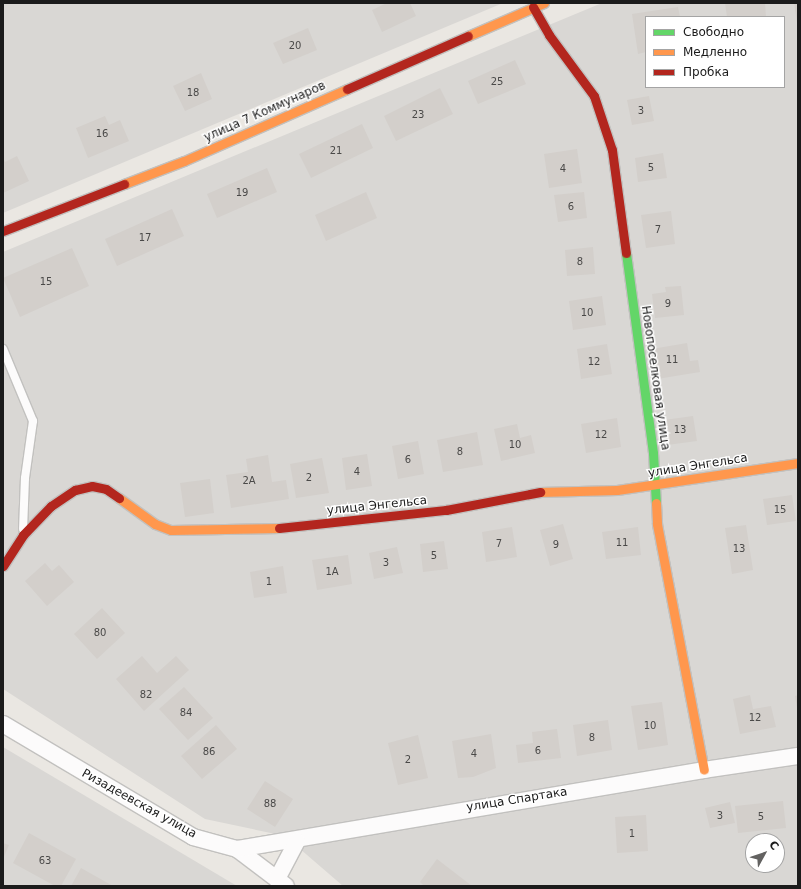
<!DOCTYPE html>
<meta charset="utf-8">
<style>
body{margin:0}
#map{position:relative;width:801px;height:889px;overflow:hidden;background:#eae7e2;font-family:"DejaVu Sans",sans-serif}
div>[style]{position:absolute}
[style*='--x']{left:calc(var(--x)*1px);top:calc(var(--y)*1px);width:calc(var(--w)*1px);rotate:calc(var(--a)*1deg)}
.residential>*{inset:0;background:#d9d7d4}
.building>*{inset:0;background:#d3cfcb}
.roads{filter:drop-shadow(1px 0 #c2c1bf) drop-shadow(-1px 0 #c2c1bf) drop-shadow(0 1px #c2c1bf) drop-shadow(0 -1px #c2c1bf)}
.lane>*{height:8px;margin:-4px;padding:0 4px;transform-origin:4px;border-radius:4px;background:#fcfbfb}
.street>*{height:16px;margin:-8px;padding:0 8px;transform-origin:8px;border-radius:8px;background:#fcfbfb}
.fast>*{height:9px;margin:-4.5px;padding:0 4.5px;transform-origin:4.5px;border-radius:4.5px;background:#63d668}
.slow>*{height:9px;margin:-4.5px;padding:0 4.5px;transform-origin:4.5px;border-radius:4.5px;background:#ff974d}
.jam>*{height:9px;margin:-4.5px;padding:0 4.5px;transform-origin:4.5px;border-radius:4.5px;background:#b3261e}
span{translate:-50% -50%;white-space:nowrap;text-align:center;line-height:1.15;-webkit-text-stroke:3px #fff;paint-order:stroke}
.number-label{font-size:10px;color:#4a4948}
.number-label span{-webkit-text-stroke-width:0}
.street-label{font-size:12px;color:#1b1b1b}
.frame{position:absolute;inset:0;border:4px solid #1b1b1b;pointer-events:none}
.legend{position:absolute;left:645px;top:16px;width:140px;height:72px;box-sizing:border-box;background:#fff;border:1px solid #a4a4a4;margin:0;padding:5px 7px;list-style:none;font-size:12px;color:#1b1b1b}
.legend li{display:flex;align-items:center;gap:8px;height:20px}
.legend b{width:20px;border:1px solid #a4a4a4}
.north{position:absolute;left:745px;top:833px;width:40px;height:40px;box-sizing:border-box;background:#fff;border:1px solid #a4a4a4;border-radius:50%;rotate:50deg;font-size:11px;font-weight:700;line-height:16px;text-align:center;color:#1b1b1b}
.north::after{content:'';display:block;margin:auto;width:14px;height:18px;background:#636261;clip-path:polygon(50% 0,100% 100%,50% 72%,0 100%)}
</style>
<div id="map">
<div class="residential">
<i style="clip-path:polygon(3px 3px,503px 3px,3px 213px)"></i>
<i style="clip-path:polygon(evenodd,602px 3px,798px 3px,798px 886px,343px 886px,285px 836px,205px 819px,3px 689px,3px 252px,602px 3px,646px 17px,784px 17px,784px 87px,646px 87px,646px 17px,602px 3px,753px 841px,777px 841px,777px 865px,753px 865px,753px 841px)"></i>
<i style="clip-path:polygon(3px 747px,237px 886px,3px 886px)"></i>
</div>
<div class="building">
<i style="clip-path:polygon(387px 3px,410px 3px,416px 16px,382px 32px,372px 10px)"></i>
<i style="clip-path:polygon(725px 3px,765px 3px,766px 17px,727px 17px)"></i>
<i style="clip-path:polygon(794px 3px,798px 3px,798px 22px,797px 22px)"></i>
<i style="clip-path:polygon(678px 7px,680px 17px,646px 17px,646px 52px,638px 54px,632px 14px)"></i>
<i style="clip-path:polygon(308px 28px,317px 50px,283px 64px,273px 43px)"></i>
<i style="clip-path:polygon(515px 60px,526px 84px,478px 104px,468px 81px)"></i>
<i style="clip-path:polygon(201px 73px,212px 99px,185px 111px,173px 86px)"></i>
<i style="clip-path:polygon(440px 88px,453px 114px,396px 141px,384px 116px)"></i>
<i style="clip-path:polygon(649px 96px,654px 121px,632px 125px,627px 100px)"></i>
<i style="clip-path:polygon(105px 116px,109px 125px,120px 120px,129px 141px,88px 158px,76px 128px)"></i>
<i style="clip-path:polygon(362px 124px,373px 148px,311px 178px,299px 154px)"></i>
<i style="clip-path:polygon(577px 149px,582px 183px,549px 188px,544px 154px)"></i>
<i style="clip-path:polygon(663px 153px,667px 178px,638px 182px,635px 158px)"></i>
<i style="clip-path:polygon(17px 156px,29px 181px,3px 193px,3px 158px,5px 162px)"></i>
<i style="clip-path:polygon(267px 168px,277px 192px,217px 218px,207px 194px)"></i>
<i style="clip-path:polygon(366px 192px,377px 218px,326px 241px,315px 215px)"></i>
<i style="clip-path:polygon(584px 192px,587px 218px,558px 222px,554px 195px)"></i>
<i style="clip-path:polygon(172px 209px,184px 236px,117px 266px,105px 239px)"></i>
<i style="clip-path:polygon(671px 211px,675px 244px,646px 248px,641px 215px)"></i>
<i style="clip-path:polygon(593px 247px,595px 274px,567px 276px,565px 250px)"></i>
<i style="clip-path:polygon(72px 248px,89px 286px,20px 317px,3px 278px)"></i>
<i style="clip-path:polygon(681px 286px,684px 315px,655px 318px,652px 294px,666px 292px,665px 287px)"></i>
<i style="clip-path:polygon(602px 296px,606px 325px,573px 330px,569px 301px)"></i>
<i style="clip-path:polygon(687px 343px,690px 361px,698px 360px,700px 372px,657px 379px,652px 349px)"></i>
<i style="clip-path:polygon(607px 344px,612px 374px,581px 379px,577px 349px)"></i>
<i style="clip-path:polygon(693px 416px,697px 441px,667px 445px,664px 420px)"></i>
<i style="clip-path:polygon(617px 418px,621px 447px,586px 453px,581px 424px)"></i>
<i style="clip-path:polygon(517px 424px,520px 438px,531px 435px,535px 453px,501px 461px,494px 429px)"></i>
<i style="clip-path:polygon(477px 432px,483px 465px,443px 472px,437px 440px)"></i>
<i style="clip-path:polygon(418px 441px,424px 474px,398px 479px,392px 446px)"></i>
<i style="clip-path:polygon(367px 454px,372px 486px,346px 490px,342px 458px)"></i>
<i style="clip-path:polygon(268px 455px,272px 482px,286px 480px,289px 499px,231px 508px,226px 475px,248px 472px,246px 459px)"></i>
<i style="clip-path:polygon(322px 458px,329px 493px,296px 498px,290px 464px)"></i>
<i style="clip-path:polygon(210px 479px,214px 513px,185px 517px,180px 483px)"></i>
<i style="clip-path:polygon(792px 495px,796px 521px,767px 525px,763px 499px)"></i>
<i style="clip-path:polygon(563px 524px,573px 559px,550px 566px,540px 530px)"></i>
<i style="clip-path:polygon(746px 525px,753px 570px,732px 574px,725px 528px)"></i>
<i style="clip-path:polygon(512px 527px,517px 557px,486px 562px,482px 532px)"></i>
<i style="clip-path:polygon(638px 527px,641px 555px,606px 559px,602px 532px)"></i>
<i style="clip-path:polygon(444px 541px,448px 569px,423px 572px,420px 544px)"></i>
<i style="clip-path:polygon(397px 547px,403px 573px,374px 579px,369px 553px)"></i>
<i style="clip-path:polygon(348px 555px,352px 584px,317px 590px,312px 560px)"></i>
<i style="clip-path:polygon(45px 563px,52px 571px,59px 565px,74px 582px,47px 606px,25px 581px)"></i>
<i style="clip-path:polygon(283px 566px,287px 593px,254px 598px,250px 572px)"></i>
<i style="clip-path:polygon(102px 608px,125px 633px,97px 659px,74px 634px)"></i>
<i style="clip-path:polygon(142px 656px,157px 673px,176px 656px,189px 670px,144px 711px,116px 679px)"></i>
<i style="clip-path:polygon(184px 687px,213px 718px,188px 740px,159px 709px)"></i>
<i style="clip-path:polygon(750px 695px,753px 709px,771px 706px,776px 727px,740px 734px,733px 699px)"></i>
<i style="clip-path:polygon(798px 695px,798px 708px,797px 708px,795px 696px)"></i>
<i style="clip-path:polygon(662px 702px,668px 745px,638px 750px,631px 706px)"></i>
<i style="clip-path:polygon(608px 720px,612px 750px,577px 756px,573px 725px)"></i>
<i style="clip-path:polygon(216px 725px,237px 749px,202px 779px,181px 756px)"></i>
<i style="clip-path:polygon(557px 729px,561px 758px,518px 763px,516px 745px,533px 743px,532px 732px)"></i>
<i style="clip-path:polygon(491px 734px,496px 768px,473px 777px,458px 778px,452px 741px)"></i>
<i style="clip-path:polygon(418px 735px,428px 778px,398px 785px,388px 743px)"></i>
<i style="clip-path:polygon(265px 781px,293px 799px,275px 827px,247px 809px)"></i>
<i style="clip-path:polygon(783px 801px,786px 828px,738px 833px,735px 806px)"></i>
<i style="clip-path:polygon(730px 802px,735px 823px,710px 828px,705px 808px)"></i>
<i style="clip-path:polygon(646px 815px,648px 851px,617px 853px,615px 817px)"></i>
<i style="clip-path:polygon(29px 833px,76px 859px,61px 886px,55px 886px,13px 863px)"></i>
<i style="clip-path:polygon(3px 843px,9px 845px,3px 859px)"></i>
<i style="clip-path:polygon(437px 859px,472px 886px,424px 886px,420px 882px)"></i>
<i style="clip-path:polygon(81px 868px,113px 886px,71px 886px)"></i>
</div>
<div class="roads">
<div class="lane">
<i style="--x:3;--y:349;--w:78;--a:67.4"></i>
<i style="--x:33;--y:421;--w:58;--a:98"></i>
<i style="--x:25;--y:478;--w:51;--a:92.2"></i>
</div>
<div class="street">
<i style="--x:3;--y:724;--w:221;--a:30.7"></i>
<i style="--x:193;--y:837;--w:46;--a:15.3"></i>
<i style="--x:237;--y:849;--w:61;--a:37.1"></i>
<i style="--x:237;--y:849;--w:474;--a:-9.6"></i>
<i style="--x:704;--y:770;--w:95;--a:-8.5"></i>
<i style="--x:277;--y:879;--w:43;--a:-62.2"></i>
</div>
<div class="fast">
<i style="--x:626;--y:253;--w:202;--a:82.3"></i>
<i style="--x:653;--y:453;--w:50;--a:86.6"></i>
</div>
<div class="slow">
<i style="--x:468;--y:36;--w:83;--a:-23.5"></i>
<i style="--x:124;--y:184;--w:64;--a:-21"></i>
<i style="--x:184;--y:161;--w:178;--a:-23.8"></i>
<i style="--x:540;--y:492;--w:77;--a:-1.5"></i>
<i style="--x:617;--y:490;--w:183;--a:-8.5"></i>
<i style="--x:119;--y:498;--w:44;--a:35.8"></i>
<i style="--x:155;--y:524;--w:17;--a:21"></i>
<i style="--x:171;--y:530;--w:108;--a:-1.1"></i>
<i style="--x:656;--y:503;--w:21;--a:87"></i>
<i style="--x:657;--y:524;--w:250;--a:79.2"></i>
</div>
<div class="jam">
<i style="--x:533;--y:7;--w:32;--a:60"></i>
<i style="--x:549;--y:35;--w:76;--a:53.6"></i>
<i style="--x:594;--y:96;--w:57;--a:71.6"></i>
<i style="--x:612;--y:150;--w:104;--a:82.3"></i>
<i style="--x:347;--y:89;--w:132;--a:-23.7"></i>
<i style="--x:3;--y:231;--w:130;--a:-21.2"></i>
<i style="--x:279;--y:528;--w:168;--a:-6.2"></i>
<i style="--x:446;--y:510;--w:96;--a:-10.8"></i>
<i style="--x:3;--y:566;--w:37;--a:-57"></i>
<i style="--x:23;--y:535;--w:40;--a:-46"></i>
<i style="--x:51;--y:506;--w:29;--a:-34"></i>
<i style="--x:75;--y:490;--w:17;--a:-13"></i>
<i style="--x:92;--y:486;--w:14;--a:12"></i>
<i style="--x:106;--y:489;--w:16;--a:35"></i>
</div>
</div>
<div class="number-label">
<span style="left:295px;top:46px">20</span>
<span style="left:497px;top:82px">25</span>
<span style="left:193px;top:93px">18</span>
<span style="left:641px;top:111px">3</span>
<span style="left:418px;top:115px">23</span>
<span style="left:102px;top:134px">16</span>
<span style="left:336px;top:151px">21</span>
<span style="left:651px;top:168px">5</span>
<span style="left:563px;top:169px">4</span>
<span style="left:242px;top:193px">19</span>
<span style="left:571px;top:207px">6</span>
<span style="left:658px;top:230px">7</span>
<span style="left:145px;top:238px">17</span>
<span style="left:580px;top:262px">8</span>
<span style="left:46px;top:282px">15</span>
<span style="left:668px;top:304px">9</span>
<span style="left:587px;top:313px">10</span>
<span style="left:672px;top:360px">11</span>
<span style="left:594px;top:362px">12</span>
<span style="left:680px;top:430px">13</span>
<span style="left:601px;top:435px">12</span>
<span style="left:515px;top:445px">10</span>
<span style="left:460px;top:452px">8</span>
<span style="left:408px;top:460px">6</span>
<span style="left:357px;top:472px">4</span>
<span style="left:309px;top:478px">2</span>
<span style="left:249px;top:481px">2А</span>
<span style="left:780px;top:510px">15</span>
<span style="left:622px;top:543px">11</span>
<span style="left:499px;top:544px">7</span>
<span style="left:556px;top:545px">9</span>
<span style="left:739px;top:549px">13</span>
<span style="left:434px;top:556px">5</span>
<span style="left:386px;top:563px">3</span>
<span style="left:332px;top:572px">1А</span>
<span style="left:269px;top:582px">1</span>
<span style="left:100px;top:633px">80</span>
<span style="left:146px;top:695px">82</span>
<span style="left:186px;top:713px">84</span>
<span style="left:755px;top:718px">12</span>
<span style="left:650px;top:726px">10</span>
<span style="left:592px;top:738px">8</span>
<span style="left:538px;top:751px">6</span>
<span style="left:209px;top:752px">86</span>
<span style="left:474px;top:754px">4</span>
<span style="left:408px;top:760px">2</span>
<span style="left:270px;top:804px">88</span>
<span style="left:720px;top:816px">3</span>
<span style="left:761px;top:817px">5</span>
<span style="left:632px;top:834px">1</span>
<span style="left:45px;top:861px">63</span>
</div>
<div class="street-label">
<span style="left:265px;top:112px;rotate:-24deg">улица 7 Коммунаров</span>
<span style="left:655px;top:378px;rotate:82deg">Новопоселковая улица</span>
<span style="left:698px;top:466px;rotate:-9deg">улица Энгельса</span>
<span style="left:377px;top:506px;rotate:-6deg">улица Энгельса</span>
<span style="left:517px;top:800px;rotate:-9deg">улица Спартака</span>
<span style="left:139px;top:804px;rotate:29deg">Ризадеевская улица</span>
</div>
<div class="frame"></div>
<ul class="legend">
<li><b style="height:5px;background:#63d668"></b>Свободно</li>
<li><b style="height:5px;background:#ff974d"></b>Медленно</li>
<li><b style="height:5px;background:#b3261e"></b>Пробка</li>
</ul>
<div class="north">С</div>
</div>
